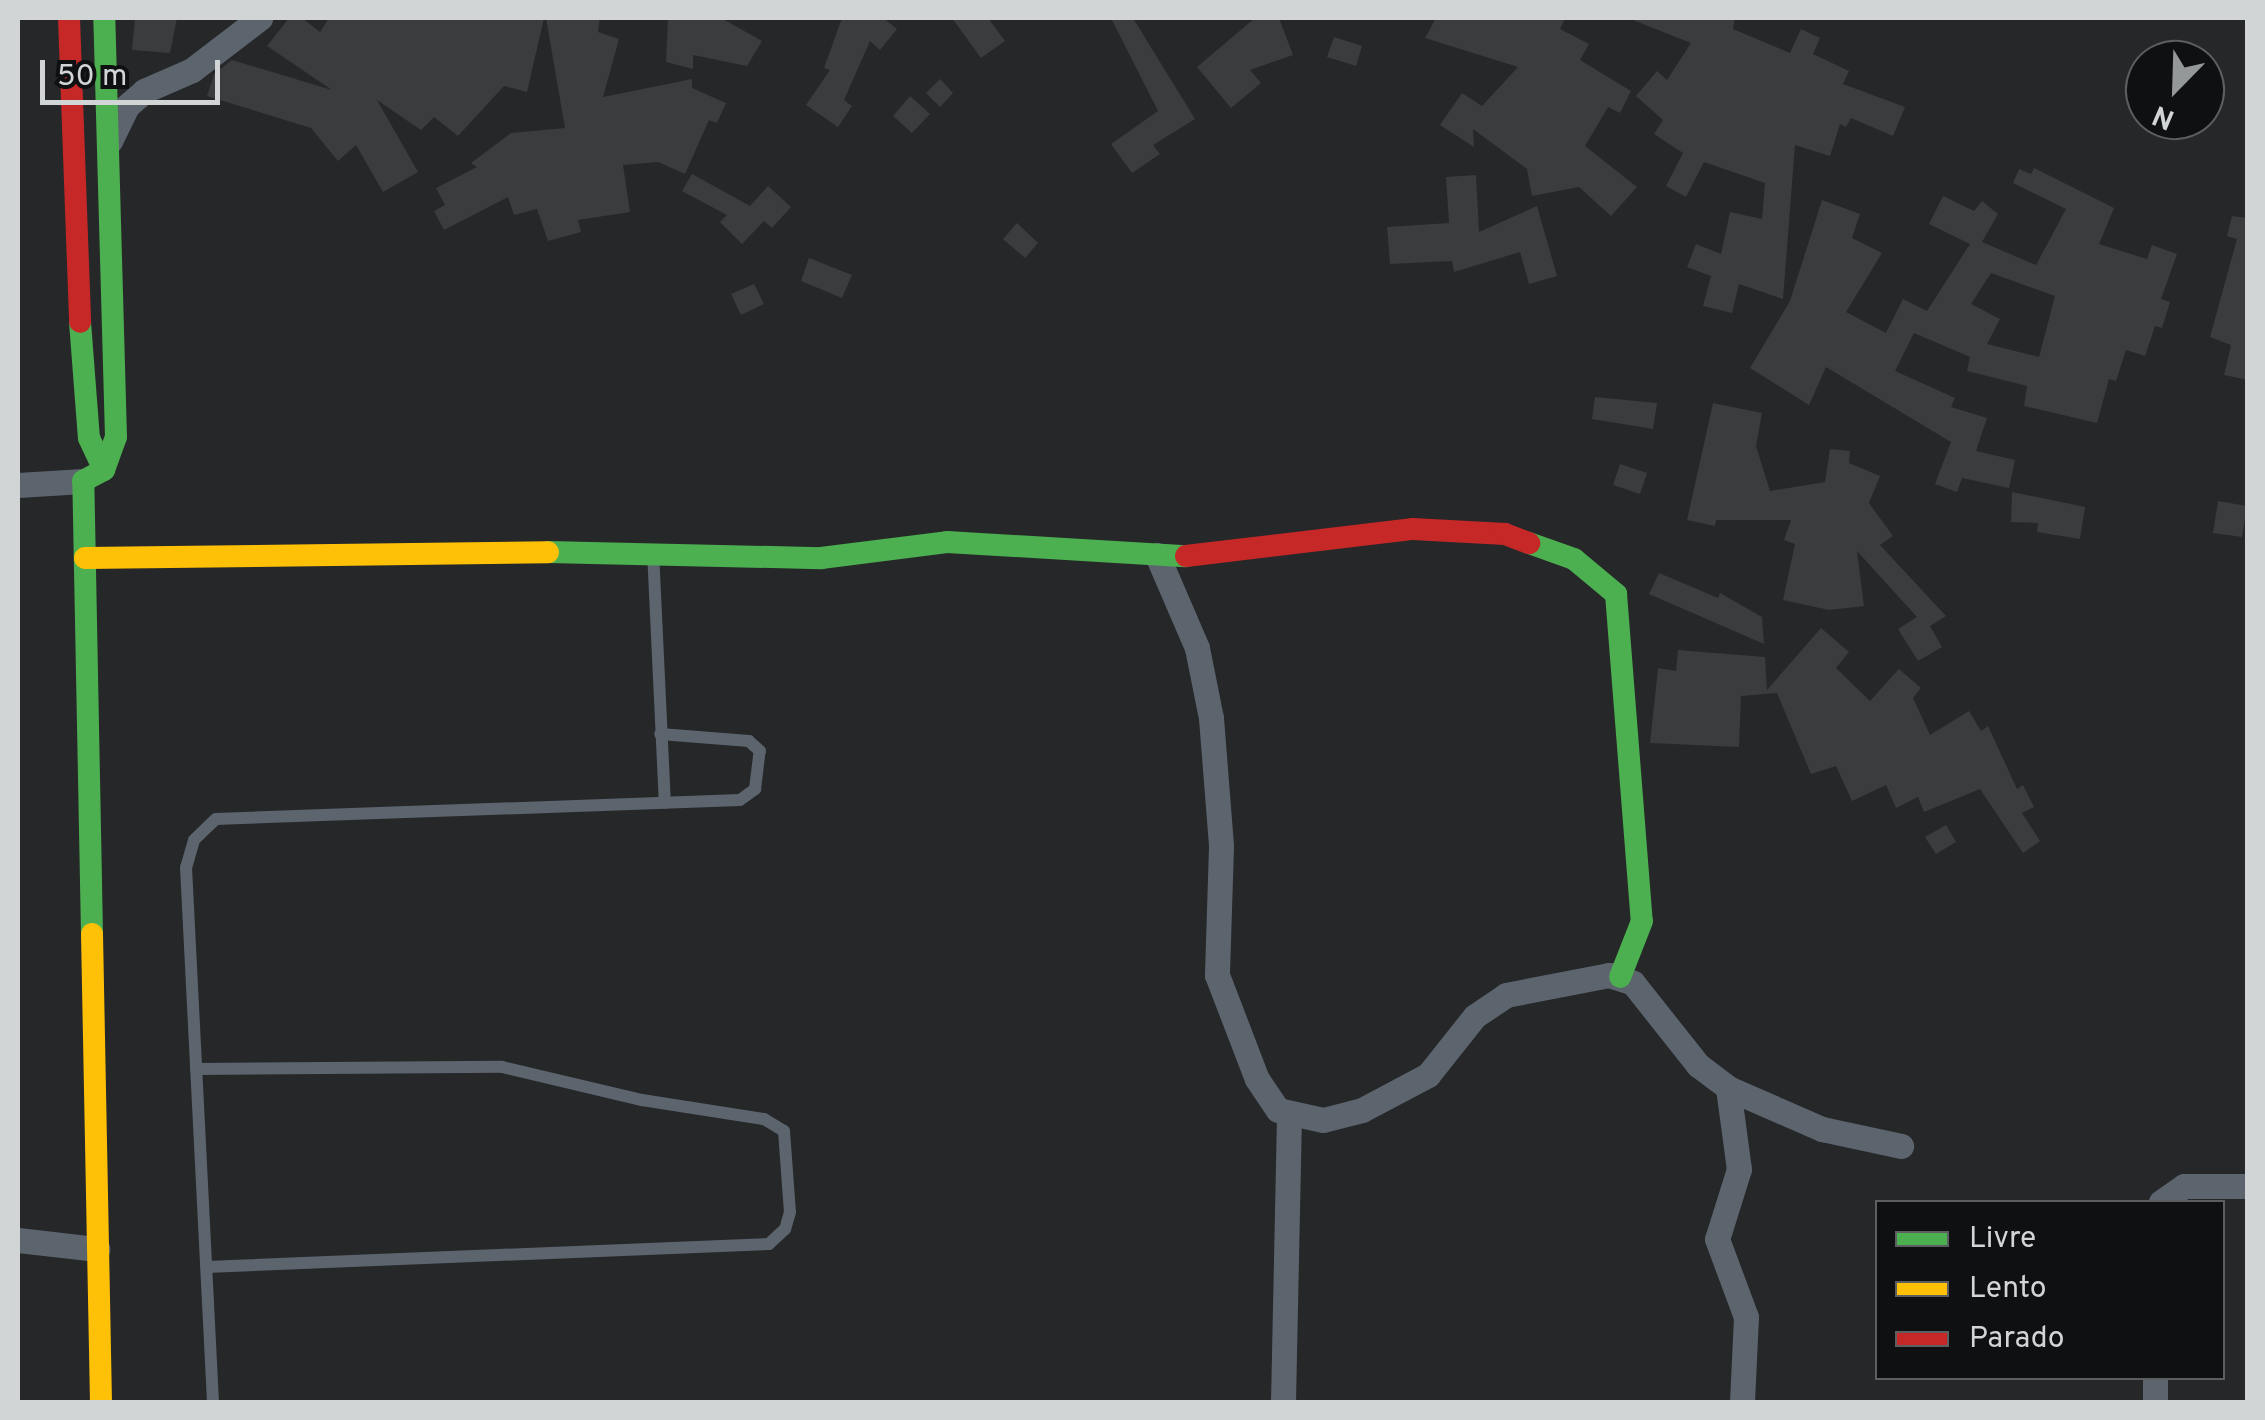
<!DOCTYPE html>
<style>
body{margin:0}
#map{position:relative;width:2265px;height:1420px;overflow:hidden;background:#252729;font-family:Overpass,sans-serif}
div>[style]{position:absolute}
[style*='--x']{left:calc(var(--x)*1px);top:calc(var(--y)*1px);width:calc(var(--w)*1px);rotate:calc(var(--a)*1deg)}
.building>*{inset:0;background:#3a3c3e}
.lane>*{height:12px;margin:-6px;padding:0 6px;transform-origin:6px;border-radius:6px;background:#5c646d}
.street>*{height:25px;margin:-12.5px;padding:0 12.5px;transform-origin:12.5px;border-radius:12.5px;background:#5c646d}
.fast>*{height:22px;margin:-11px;padding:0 11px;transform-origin:11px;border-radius:11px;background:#4caf50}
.slow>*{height:22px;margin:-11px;padding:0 11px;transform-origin:11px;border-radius:11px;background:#ffc107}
.jam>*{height:22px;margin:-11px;padding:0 11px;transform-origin:11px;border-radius:11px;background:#c62828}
span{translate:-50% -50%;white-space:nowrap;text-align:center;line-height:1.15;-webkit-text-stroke:8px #0e1011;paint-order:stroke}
.frame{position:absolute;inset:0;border:20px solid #d1d5d6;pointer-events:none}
.legend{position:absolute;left:1875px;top:1200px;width:350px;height:180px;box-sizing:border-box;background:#0e1011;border:2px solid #5c5f60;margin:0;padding:12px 18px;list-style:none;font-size:30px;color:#d1d5d6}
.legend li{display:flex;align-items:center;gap:20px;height:50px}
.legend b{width:50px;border:2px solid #5c5f60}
.north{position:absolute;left:2125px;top:40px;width:100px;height:100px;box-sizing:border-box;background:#0e1011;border:2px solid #5c5f60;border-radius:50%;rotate:203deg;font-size:28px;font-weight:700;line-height:40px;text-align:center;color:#d1d5d6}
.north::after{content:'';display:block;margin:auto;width:35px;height:45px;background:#959899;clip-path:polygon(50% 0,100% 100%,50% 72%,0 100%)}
.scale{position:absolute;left:40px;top:60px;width:180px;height:45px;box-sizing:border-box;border:5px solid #d1d5d6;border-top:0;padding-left:12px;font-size:30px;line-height:35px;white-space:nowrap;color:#d1d5d6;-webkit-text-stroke:8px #0e1011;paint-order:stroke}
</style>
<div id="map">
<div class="building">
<i style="clip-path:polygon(135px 18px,177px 18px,170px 53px,132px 50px)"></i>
<i style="clip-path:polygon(289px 18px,302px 18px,320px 32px,329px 18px,544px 18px,527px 92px,504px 86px,458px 136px,434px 117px,421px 130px,377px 100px,418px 172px,383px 192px,356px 145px,338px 161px,311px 128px,207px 96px,214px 74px,232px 60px,332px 90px,267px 46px)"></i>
<i style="clip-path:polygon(546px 18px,600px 18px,598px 32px,619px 39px,603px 97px,692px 79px,692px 88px,726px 103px,717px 123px,709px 120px,685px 174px,658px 162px,623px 165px,630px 212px,578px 220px,581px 232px,548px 241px,537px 209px,514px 215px,508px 197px,444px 230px,434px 211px,445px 205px,436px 188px,477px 167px,471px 163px,511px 133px,565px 128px)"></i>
<i style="clip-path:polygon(668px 18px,721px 18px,762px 41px,747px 66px,693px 55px,693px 69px,666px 62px)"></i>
<i style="clip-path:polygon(842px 18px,883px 18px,897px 29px,880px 50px,870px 41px,844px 100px,852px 106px,838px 127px,806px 105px,830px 70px,824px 68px)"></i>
<i style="clip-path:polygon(952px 18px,988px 18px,1005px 41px,981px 58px)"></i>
<i style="clip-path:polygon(1111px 18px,1133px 18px,1195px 119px,1153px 145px,1160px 154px,1132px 173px,1111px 144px,1158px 111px)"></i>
<i style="clip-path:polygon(1255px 18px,1279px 18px,1293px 55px,1250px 70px,1261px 83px,1231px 108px,1197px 67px)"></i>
<i style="clip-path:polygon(1436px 18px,1565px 18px,1560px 29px,1589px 44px,1580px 60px,1631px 91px,1620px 113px,1608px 107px,1585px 146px,1637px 187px,1611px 216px,1579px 187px,1532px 196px,1527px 169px,1473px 129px,1474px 147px,1440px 125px,1462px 93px,1482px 106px,1518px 67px,1425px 38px)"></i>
<i style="clip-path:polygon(1628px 18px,1735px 18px,1733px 29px,1790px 53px,1801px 29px,1820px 38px,1813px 54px,1849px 71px,1843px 84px,1905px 107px,1893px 136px,1851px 118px,1846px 127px,1840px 124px,1830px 156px,1795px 145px,1783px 299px,1739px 284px,1732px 313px,1703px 306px,1711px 276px,1687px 267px,1696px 244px,1721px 254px,1730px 212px,1762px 219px,1765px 183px,1704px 162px,1686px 197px,1666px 186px,1683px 153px,1654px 134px,1663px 120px,1636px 96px,1657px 71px,1667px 80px,1691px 43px)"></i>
<i style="clip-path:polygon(1334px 37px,1362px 46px,1356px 66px,1327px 57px)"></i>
<i style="clip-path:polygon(940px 79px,953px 93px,940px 107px,926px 93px)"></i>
<i style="clip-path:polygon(910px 96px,930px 114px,912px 133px,893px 116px)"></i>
<i style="clip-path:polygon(evenodd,2034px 168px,2114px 208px,2099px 244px,2147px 259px,2152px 245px,2177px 254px,2161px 299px,2170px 302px,2162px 328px,2155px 326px,2145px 356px,2126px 350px,2116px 381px,2109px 379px,2097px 423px,2024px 406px,2027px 386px,1967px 371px,1970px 357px,1914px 333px,1895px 371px,1955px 398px,1951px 407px,1987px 418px,1976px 451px,2015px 460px,2009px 488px,1962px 478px,1957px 492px,1935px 484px,1951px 442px,1826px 367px,1809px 405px,1750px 368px,1790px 301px,1822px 200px,1860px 214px,1852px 238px,1882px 253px,1846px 312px,1886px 333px,1903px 299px,1927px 311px,1970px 244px,1929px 224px,1943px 196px,1974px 211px,1982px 201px,1998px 214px,1982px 242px,2036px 265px,2066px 209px,2013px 183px,2019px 169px,2031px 174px,2034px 168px,1991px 273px,2055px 296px,2039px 357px,1987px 344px,2000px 319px,1971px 304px,1991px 273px)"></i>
<i style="clip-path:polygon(692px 174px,750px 206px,768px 186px,791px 207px,772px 228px,764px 221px,742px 244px,720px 222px,727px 215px,682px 191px)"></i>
<i style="clip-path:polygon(1476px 175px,1479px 232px,1537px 206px,1557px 276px,1529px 284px,1520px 252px,1454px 272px,1452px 261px,1390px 264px,1387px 227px,1449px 223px,1446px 177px)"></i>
<i style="clip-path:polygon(2232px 216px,2248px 218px,2248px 380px,2224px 375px,2231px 345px,2210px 337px,2237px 239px,2227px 236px)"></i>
<i style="clip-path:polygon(1017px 223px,1038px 243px,1025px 258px,1003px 239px)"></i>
<i style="clip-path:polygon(809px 258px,852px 275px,842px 298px,801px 281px)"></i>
<i style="clip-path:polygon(754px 284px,764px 304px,741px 315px,731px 294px)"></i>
<i style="clip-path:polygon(1595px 397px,1657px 403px,1653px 429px,1592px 419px)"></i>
<i style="clip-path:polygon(1713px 403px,1762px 413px,1756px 446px,1770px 491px,1825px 482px,1830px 449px,1850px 451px,1849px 463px,1880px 476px,1869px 503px,1893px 536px,1880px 545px,1946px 616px,1930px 626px,1942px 647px,1918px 661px,1898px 629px,1917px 617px,1857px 551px,1864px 606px,1829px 610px,1783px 600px,1795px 544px,1784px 540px,1791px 520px,1716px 520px,1715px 526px,1687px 520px)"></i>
<i style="clip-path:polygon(1620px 464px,1647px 473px,1640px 494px,1613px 485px)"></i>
<i style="clip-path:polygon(2012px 492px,2085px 507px,2080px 539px,2037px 532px,2038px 523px,2011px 522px)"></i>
<i style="clip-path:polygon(2218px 501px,2247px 506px,2242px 537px,2213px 533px)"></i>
<i style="clip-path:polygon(1659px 573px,1718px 598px,1720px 593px,1762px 617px,1764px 644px,1649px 594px)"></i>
<i style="clip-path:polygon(1821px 628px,1849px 652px,1836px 668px,1870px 701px,1899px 669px,1921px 688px,1913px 698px,1930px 735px,1969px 711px,1981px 731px,1988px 726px,2017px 789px,2023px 785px,2034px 807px,2022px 813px,2040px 841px,2023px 853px,1980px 789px,1924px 812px,1918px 797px,1896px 808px,1886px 785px,1852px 801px,1836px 766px,1811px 774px,1777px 693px,1741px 696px,1739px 747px,1650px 743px,1658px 668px,1676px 671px,1678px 650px,1765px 657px,1767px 690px)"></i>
<i style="clip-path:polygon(1946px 825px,1956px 842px,1936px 854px,1925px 837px)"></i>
</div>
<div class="lane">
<i style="--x:653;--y:551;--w:252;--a:87.3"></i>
<i style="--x:196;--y:1069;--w:306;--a:-0.4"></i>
<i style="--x:502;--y:1067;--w:144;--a:13.3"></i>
<i style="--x:642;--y:1100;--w:123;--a:8.9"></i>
<i style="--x:764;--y:1119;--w:23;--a:31"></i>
<i style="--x:784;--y:1131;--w:81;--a:85.8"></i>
<i style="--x:790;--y:1212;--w:18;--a:106"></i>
<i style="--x:785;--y:1229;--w:22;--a:137"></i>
<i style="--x:769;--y:1244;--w:563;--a:177.66"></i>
<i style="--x:213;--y:1402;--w:535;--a:-92.89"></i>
<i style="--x:186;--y:868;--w:29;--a:-74"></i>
<i style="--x:194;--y:840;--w:30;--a:-44"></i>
<i style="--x:216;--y:819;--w:524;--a:-2.08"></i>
<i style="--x:740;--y:800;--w:19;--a:-36"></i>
<i style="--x:755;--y:789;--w:38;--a:-83"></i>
<i style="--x:760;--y:751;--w:15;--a:-138"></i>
<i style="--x:749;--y:741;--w:89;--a:-175.5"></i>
</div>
<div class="street">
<i style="--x:110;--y:141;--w:39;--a:-64"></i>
<i style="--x:127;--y:106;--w:23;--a:-41"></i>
<i style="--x:144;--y:91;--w:52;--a:-23.6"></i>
<i style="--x:192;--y:70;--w:86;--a:-37.4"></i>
<i style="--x:18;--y:485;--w:65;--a:-3.5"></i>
<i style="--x:1157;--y:555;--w:101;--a:66.7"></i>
<i style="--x:1197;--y:648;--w:71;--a:78.7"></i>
<i style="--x:1211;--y:718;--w:128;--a:85.5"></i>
<i style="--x:1221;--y:846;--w:129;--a:91.8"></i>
<i style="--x:1217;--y:975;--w:111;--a:69"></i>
<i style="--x:1257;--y:1079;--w:37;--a:56"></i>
<i style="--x:1278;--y:1110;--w:46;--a:12.5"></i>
<i style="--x:1323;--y:1120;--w:40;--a:-14.4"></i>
<i style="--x:1362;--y:1110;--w:75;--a:-27.9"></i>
<i style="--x:1428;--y:1075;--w:75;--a:-51.5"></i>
<i style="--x:1475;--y:1016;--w:37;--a:-34"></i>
<i style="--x:1506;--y:995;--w:105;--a:-11"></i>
<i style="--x:1609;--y:975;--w:25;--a:18"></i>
<i style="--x:1633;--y:983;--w:105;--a:51.6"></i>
<i style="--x:1698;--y:1065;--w:38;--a:37"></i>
<i style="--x:1728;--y:1088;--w:103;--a:23.6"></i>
<i style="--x:1822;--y:1129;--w:81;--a:12.1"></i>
<i style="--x:1728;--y:1088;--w:82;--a:82.3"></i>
<i style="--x:1739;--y:1169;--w:73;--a:107.4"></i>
<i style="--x:1717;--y:1239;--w:83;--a:69.6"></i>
<i style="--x:1746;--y:1317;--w:85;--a:92.7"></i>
<i style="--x:2161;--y:1202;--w:28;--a:-35"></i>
<i style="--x:2184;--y:1186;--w:64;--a:0"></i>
<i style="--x:18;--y:1240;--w:80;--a:6.5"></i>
<i style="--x:1283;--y:1402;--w:287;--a:-88.8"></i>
<i style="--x:2155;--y:1402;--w:24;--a:-90"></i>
</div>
<div class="fast">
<i style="--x:80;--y:322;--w:116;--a:85.6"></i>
<i style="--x:89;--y:438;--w:35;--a:65"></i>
<i style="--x:1529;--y:543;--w:48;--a:19.6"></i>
<i style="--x:1574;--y:559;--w:55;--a:39.8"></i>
<i style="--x:1616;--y:594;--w:328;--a:85.5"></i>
<i style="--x:1642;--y:921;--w:60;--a:111.4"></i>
<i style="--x:548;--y:552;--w:273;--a:1.3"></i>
<i style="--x:821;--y:558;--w:127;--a:-7.2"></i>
<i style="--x:947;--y:542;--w:239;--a:3.4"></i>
<i style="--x:92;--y:934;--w:453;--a:-91.1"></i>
<i style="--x:83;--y:481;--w:24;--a:-28"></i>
<i style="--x:104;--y:470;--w:35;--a:-70"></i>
<i style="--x:116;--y:437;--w:419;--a:-91.6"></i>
</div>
<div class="slow">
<i style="--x:85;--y:558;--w:463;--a:-0.7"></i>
<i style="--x:92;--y:934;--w:468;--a:88.9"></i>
</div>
<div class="jam">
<i style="--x:69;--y:18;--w:304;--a:87.9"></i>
<i style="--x:1186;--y:556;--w:229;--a:-6.8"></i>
<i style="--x:1413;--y:529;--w:92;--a:3.1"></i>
<i style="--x:1505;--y:534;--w:26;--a:21"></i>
</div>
<div class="frame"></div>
<ul class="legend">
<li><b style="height:12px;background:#4caf50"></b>Livre</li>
<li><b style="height:12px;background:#ffc107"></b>Lento</li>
<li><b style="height:12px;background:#c62828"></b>Parado</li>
</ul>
<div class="north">N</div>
<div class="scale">50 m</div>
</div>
